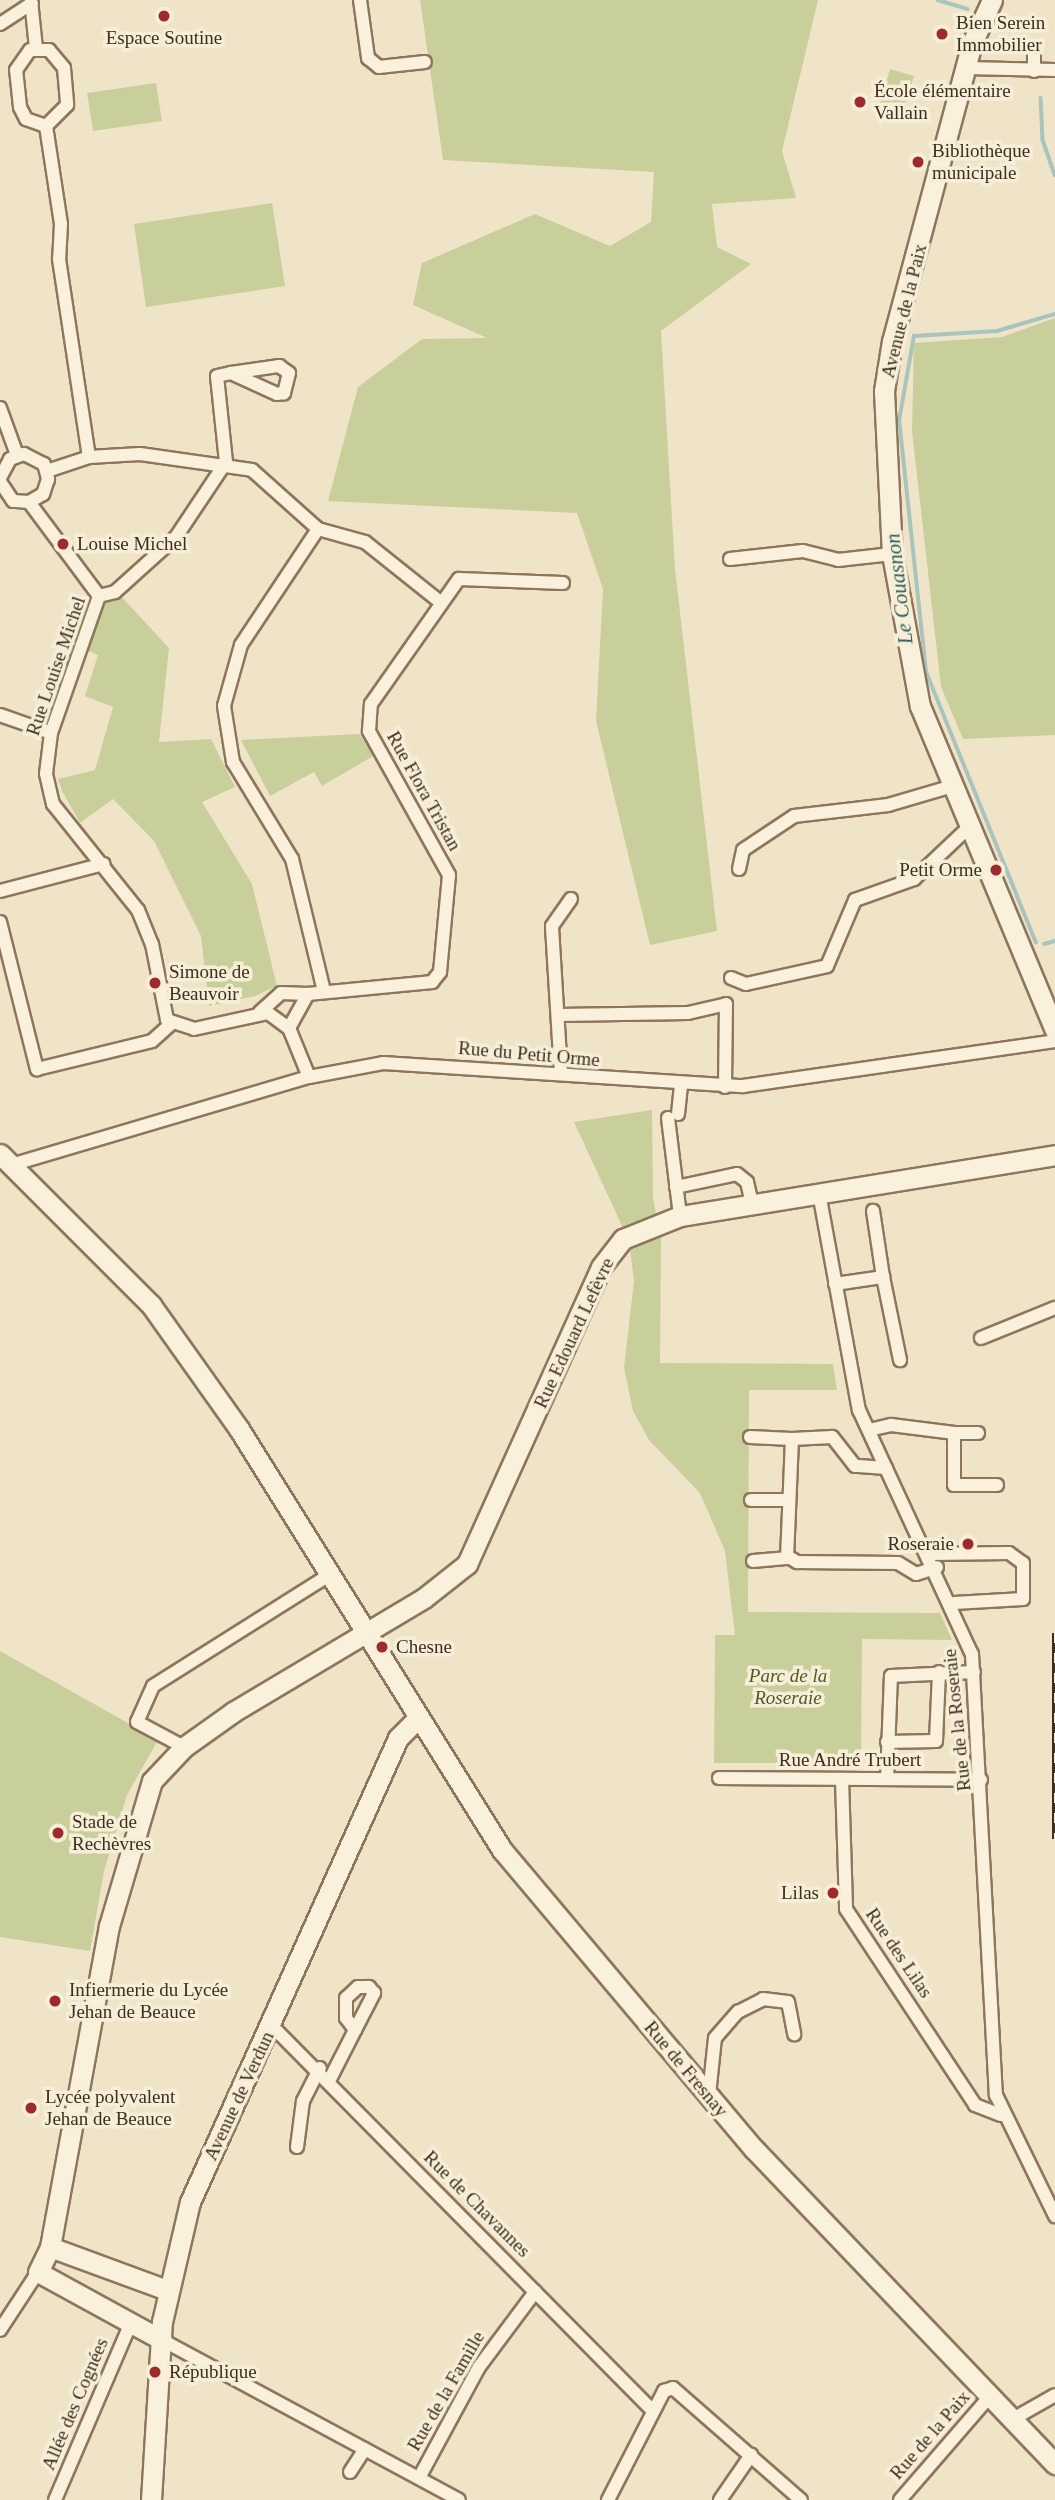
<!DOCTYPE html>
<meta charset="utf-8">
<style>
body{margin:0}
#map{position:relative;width:1055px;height:2500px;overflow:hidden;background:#f0e4c8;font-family:Georgia,serif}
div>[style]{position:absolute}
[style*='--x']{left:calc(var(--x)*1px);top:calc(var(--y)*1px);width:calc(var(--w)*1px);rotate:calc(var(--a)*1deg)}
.green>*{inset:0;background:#c9cf9b}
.stream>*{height:3.5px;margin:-1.75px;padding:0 1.75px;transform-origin:1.75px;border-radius:1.75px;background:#a9c4bc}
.roads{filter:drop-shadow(2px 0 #8d765c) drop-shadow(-2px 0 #8d765c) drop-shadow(0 2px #8d765c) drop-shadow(0 -2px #8d765c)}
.street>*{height:12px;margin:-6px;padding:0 6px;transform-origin:6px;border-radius:6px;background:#faf1dc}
.secondary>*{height:19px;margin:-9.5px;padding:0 9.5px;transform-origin:9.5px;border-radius:9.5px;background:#faf1dc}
.rail>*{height:6px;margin-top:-3px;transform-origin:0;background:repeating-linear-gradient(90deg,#f7eed8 0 10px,#3d2e20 0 20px);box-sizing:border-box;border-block:2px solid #3d2e20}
.dots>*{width:19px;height:19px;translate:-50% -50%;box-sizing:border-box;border:4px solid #f7eed8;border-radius:50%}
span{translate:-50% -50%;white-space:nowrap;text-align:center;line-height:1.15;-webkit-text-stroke:7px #f7eed8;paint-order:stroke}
.poi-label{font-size:19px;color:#3d2e20}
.left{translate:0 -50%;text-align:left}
.right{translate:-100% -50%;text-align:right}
.street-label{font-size:19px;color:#3d2e20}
.park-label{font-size:19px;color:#4d5a26;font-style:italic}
.water-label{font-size:21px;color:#2f5d5a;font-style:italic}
</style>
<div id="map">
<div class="green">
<i style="clip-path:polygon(420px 0,818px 0,782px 151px,796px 198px,712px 204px,717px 247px,751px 264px,661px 331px,675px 569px,717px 931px,650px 945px,596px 721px,603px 589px,577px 513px,328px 501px,358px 387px,422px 339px,487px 338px,413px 305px,422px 263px,535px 214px,610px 246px,651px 222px,654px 172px,443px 160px)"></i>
<i style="clip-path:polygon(890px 69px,914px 76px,902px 116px,878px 109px)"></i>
<i style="clip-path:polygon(156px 83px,162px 121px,93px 131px,87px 93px)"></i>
<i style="clip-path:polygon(272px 203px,285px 286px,146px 307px,134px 224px)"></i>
<i style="clip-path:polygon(1055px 318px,1055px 735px,963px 739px,941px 687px,912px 431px,914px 343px,1002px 337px)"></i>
<i style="clip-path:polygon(119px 594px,169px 648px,159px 742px,211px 739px,235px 787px,202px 802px,252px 884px,277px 986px,255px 996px,209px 1006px,201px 936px,154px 841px,113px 799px,80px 823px,62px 791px,58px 779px,95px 770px,113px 707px,85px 696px,98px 655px,86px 650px,100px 606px)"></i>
<i style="clip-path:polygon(359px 734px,375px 755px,322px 786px,314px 772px,270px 796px,241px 740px)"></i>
<i style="clip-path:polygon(652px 1110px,653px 1198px,661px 1239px,660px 1363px,833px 1364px,837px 1390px,749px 1390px,748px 1612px,940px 1613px,952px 1640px,862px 1639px,861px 1763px,714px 1763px,715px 1635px,735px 1635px,725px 1551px,700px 1493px,649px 1440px,633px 1411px,624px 1368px,634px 1281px,629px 1241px,574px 1122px)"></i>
<i style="clip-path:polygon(0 1651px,158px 1740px,127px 1795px,104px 1871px,90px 1951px,0 1937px)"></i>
</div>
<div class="stream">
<i style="--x:938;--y:0;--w:31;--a:17"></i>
<i style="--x:1041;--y:98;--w:42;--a:87.3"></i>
<i style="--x:1043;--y:140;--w:37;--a:71"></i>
<i style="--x:1036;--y:943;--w:292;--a:-112.1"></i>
<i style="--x:926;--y:672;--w:252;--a:-96.1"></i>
<i style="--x:899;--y:421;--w:86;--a:-80"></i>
<i style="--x:914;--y:336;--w:83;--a:-3.4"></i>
<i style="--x:997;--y:331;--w:60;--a:-16.3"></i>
<i style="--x:1044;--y:944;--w:11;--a:-15"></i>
</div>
<div class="roads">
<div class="street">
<i style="--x:31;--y:0;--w:48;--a:84.1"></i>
<i style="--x:360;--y:0;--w:59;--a:82.1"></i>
<i style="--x:368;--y:58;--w:14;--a:39"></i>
<i style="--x:379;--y:67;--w:46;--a:-6.2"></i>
<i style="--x:0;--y:24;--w:38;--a:-33"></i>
<i style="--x:30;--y:50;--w:19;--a:0"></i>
<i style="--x:49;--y:50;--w:23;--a:50"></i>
<i style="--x:64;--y:68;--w:37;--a:85"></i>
<i style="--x:67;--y:105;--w:30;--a:135"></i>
<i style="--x:46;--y:126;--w:21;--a:-161"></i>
<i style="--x:26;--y:119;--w:13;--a:-117"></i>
<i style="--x:20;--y:107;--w:37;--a:-96"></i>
<i style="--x:16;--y:70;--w:24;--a:-55"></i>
<i style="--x:1034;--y:52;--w:19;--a:90"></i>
<i style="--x:965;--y:68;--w:90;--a:1.3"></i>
<i style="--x:46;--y:126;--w:99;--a:81.3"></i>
<i style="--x:61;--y:224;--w:35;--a:93"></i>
<i style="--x:59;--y:259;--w:200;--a:81.4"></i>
<i style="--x:0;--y:408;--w:50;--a:70.1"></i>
<i style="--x:47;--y:471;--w:44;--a:-18.4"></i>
<i style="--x:89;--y:457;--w:51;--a:-3.4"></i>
<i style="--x:140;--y:454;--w:113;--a:8.1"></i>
<i style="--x:252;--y:470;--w:89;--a:41.8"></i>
<i style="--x:318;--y:529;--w:49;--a:15.5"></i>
<i style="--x:365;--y:542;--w:95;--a:38.6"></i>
<i style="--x:0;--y:478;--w:21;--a:-62"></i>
<i style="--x:10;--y:459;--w:15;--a:-20"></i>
<i style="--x:24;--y:454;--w:22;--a:27"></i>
<i style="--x:44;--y:464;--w:16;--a:75"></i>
<i style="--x:48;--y:479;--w:16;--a:108"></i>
<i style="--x:43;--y:494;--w:16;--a:150"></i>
<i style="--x:29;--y:502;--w:16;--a:-176"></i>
<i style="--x:13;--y:501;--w:23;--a:-124"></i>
<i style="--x:29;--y:502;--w:117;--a:53.3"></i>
<i style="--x:318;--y:529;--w:139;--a:123.6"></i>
<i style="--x:241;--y:645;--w:63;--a:105.6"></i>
<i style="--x:224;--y:706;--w:57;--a:80.9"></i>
<i style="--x:233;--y:762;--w:114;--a:58.7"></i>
<i style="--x:292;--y:859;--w:136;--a:76.4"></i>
<i style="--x:730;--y:559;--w:73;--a:-6.3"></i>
<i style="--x:803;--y:551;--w:36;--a:14"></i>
<i style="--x:838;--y:560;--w:54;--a:-6.3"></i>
<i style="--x:99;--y:596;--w:145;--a:109.3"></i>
<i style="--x:51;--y:733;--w:41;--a:97"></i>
<i style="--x:46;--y:774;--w:31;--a:77"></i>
<i style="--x:53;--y:804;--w:136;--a:51.3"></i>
<i style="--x:138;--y:910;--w:37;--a:68"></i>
<i style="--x:152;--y:944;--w:77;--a:78.8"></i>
<i style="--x:167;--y:1020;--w:28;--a:18"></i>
<i style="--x:194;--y:1029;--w:76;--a:-12.2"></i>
<i style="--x:268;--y:1013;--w:26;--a:36"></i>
<i style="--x:289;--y:1028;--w:53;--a:67.8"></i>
<i style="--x:99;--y:596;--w:16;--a:-14"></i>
<i style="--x:115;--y:592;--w:82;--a:-42"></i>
<i style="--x:176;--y:537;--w:90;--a:-56.3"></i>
<i style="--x:226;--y:462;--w:86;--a:-96"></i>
<i style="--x:217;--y:376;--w:14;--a:-12"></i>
<i style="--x:231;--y:373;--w:49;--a:-8.3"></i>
<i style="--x:279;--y:366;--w:12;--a:35"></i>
<i style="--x:289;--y:373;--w:21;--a:104"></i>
<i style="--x:284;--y:393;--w:7;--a:172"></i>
<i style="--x:277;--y:394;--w:51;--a:-155.5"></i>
<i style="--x:0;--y:715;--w:54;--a:19.4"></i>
<i style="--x:739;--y:869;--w:19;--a:-78"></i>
<i style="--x:743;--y:850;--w:61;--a:-33.7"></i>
<i style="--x:794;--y:816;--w:95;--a:-6.7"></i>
<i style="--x:888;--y:805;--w:64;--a:-16.4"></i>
<i style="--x:0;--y:891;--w:107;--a:-14.6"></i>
<i style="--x:0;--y:922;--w:152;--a:75.9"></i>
<i style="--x:37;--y:1069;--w:118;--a:-13.7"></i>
<i style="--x:152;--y:1041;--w:25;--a:-42"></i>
<i style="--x:731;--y:978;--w:16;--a:22"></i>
<i style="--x:746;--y:984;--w:83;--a:-12.5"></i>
<i style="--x:827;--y:966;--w:72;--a:-67"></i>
<i style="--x:855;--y:900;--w:63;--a:-19.6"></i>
<i style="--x:914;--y:879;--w:74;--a:-43.4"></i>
<i style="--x:260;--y:1012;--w:28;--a:-42"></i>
<i style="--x:281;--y:993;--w:27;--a:2"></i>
<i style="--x:558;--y:1015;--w:130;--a:-0.9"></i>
<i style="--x:688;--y:1013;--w:39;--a:-13"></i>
<i style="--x:726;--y:1004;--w:83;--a:90.7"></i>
<i style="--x:289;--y:1028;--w:39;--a:-61"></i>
<i style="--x:308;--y:994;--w:125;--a:-5.5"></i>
<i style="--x:432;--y:982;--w:13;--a:-51"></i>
<i style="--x:440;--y:972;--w:97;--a:-84.7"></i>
<i style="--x:449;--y:875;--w:165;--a:-119.1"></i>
<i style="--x:369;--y:731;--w:27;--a:-86"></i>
<i style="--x:371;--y:704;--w:153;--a:-54.9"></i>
<i style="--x:459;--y:579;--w:104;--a:2.2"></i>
<i style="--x:561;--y:1074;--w:148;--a:-93.5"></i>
<i style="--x:552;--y:926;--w:33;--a:-55"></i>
<i style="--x:678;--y:1114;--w:29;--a:-84"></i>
<i style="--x:668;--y:1118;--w:99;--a:83"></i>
<i style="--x:11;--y:1165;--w:311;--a:-16.5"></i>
<i style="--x:309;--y:1077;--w:75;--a:-10.7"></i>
<i style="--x:383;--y:1063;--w:361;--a:3.7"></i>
<i style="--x:743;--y:1086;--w:315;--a:-8.2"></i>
<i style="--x:676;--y:1187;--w:62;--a:-12"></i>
<i style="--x:737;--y:1174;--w:13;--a:39"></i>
<i style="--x:747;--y:1182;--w:23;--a:77"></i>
<i style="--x:819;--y:1193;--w:221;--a:79.6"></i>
<i style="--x:859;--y:1410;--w:269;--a:65.2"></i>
<i style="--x:972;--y:1654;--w:442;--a:86.9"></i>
<i style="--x:996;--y:2095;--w:135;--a:64"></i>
<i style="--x:883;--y:1277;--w:85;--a:78.4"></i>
<i style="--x:835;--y:1284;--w:49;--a:-8.3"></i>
<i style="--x:883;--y:1277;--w:67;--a:-98.6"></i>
<i style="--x:981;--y:1338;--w:80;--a:-22.1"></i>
<i style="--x:869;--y:1430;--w:23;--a:-13"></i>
<i style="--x:891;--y:1425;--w:64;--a:7.2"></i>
<i style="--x:954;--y:1433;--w:52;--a:90"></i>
<i style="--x:954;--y:1485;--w:43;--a:0"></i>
<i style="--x:954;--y:1433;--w:24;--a:0"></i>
<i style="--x:750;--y:1437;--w:42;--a:2.7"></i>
<i style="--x:886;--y:1468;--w:31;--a:-176"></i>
<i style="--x:855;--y:1466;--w:37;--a:-128"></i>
<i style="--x:832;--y:1437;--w:40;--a:177.1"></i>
<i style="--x:792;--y:1439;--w:117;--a:92.4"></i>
<i style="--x:787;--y:1556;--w:12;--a:31"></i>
<i style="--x:797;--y:1562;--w:101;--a:0.6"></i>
<i style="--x:898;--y:1563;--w:21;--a:31"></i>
<i style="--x:916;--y:1574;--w:22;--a:-18"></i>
<i style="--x:751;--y:1500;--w:36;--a:0"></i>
<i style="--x:931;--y:1554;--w:78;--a:-0.7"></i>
<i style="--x:1009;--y:1553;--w:17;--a:36"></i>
<i style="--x:1023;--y:1563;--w:36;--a:90"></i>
<i style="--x:1023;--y:1599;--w:69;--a:176.7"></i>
<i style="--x:753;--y:1561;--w:36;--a:-5"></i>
<i style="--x:887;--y:1742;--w:49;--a:-1.2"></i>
<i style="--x:936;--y:1741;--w:69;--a:-87.5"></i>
<i style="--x:184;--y:1747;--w:53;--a:-152"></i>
<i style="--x:137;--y:1722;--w:39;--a:-66"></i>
<i style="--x:153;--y:1686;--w:207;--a:-32.2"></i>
<i style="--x:719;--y:1778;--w:262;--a:0.4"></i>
<i style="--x:842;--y:1779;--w:130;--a:88.2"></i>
<i style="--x:846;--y:1909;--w:235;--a:56.6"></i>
<i style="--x:975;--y:2105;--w:28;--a:21"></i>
<i style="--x:887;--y:1779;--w:103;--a:-87.8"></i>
<i style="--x:891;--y:1676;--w:83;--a:-2.8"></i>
<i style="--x:272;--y:2026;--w:542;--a:45.3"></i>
<i style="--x:330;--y:2079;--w:55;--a:-63"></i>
<i style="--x:355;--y:2030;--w:42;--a:-62.8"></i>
<i style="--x:374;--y:1993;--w:8;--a:-130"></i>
<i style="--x:369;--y:1987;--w:11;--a:180"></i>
<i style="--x:358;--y:1987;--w:16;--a:137"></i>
<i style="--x:346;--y:1998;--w:20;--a:90"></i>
<i style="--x:346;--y:2018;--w:15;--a:53"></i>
<i style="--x:709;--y:2095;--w:57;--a:-84"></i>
<i style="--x:715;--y:2038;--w:35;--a:-49"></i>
<i style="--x:738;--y:2012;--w:28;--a:-27"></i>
<i style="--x:763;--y:1999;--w:25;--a:7"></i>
<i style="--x:788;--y:2002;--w:33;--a:79"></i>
<i style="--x:297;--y:2147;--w:46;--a:-82.6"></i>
<i style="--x:303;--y:2101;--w:37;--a:-63"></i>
<i style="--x:0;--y:2330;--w:69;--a:-56.8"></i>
<i style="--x:162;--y:2340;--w:337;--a:28.3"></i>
<i style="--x:1013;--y:2419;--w:48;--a:-29.7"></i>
<i style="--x:350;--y:2472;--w:27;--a:-57"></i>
<i style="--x:419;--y:2478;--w:126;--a:-61.6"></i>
<i style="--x:479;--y:2367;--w:94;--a:-53.3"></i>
<i style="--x:55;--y:2500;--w:193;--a:-66.8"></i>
<i style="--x:608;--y:2500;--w:123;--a:-62.8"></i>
<i style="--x:664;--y:2391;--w:9;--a:-18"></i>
<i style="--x:673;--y:2388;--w:170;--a:41.2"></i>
<i style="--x:720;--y:2500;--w:55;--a:-55.4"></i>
<i style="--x:900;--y:2500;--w:138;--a:-49.1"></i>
</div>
<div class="secondary">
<i style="--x:992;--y:0;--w:47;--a:114.9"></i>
<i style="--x:972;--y:43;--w:309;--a:105"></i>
<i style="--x:892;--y:341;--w:51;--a:99.1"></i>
<i style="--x:884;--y:391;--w:163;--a:87.2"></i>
<i style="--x:892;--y:554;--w:155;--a:79.6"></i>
<i style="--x:920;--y:706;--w:351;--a:67.4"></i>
<i style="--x:0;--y:1154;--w:214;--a:45"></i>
<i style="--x:151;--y:1305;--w:152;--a:54.6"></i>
<i style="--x:239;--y:1429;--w:496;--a:58"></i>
<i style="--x:502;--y:1850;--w:391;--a:49.9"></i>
<i style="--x:754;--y:2149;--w:436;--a:46.3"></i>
<i style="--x:50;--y:2247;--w:125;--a:20.2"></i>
<i style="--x:162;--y:2340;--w:141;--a:-151.3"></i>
<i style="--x:38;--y:2272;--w:28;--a:-64"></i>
<i style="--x:50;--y:2247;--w:326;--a:-79.6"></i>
<i style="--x:109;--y:1926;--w:151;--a:-73.5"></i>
<i style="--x:152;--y:1781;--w:47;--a:-46.7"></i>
<i style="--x:184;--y:1747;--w:60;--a:-35.5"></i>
<i style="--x:233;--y:1712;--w:222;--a:-30.8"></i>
<i style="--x:424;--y:1598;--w:55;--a:-38.3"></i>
<i style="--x:467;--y:1564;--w:326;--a:-65.7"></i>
<i style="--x:601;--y:1267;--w:36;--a:-52"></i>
<i style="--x:623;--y:1239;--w:61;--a:-22"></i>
<i style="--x:680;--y:1216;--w:380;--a:-9.2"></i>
<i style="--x:151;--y:2500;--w:178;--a:-86.5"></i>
<i style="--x:162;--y:2322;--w:123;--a:-76.9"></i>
<i style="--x:190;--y:2202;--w:508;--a:-65.85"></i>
<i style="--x:398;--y:1738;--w:27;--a:-45"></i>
</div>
</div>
<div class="rail">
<i style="--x:1055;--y:1633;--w:206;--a:90"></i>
</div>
<div class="dots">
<i style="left:164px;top:16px;background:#9e2a2b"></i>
<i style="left:942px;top:34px;background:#9e2a2b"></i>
<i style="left:860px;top:102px;background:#9e2a2b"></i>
<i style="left:918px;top:162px;background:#9e2a2b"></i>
<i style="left:63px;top:544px;background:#9e2a2b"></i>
<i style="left:996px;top:870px;background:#9e2a2b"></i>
<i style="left:155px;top:983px;background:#9e2a2b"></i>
<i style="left:968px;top:1544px;background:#9e2a2b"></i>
<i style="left:382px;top:1647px;background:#9e2a2b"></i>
<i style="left:58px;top:1833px;background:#9e2a2b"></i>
<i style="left:833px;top:1893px;background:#9e2a2b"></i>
<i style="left:55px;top:2001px;background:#9e2a2b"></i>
<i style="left:31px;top:2108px;background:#9e2a2b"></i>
<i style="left:155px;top:2372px;background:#9e2a2b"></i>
</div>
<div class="poi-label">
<span class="left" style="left:956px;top:34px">Bien Serein<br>Immobilier</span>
<span style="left:164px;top:38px">Espace Soutine</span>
<span class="left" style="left:874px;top:102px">École élémentaire<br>Vallain</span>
<span class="left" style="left:932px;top:162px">Bibliothèque<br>municipale</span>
<span class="left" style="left:77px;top:544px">Louise Michel</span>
<span class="right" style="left:982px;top:870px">Petit Orme</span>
<span class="left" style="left:169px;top:983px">Simone de<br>Beauvoir</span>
<span class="right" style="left:954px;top:1544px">Roseraie</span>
<span class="left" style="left:396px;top:1647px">Chesne</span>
<span class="left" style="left:72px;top:1833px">Stade de<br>Rechèvres</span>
<span class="right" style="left:819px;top:1893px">Lilas</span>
<span class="left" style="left:69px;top:2001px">Infiermerie du Lycée<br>Jehan de Beauce</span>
<span class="left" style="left:45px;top:2108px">Lycée polyvalent<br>Jehan de Beauce</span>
<span class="left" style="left:169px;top:2372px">République</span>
</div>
<div class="street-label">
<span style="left:904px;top:311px;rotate:-76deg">Avenue de la Paix</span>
<span style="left:56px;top:666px;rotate:-71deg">Rue Louise Michel</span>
<span style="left:424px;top:791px;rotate:61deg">Rue Flora Tristan</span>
<span style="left:529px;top:1054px;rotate:5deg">Rue du Petit Orme</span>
<span style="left:574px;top:1333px;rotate:-65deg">Rue Edouard Lefèvre</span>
<span style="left:957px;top:1720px;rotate:-96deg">Rue de la Roseraie</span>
<span style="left:850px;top:1760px">Rue André Trubert</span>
<span style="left:899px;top:1953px;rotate:56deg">Rue des Lilas</span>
<span style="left:686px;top:2069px;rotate:50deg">Rue de Fresnay</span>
<span style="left:239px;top:2096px;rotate:-65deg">Avenue de Verdun</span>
<span style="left:477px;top:2204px;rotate:45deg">Rue de Chavannes</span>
<span style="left:446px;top:2391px;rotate:-60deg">Rue de la Famille</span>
<span style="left:75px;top:2404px;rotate:-67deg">Allée des Cognées</span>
<span style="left:930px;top:2435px;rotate:-49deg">Rue de la Paix</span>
</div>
<div class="park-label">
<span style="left:788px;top:1687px">Parc de la<br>Roseraie</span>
</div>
<div class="water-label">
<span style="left:899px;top:589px;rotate:-97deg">Le Couasnon</span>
</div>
</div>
